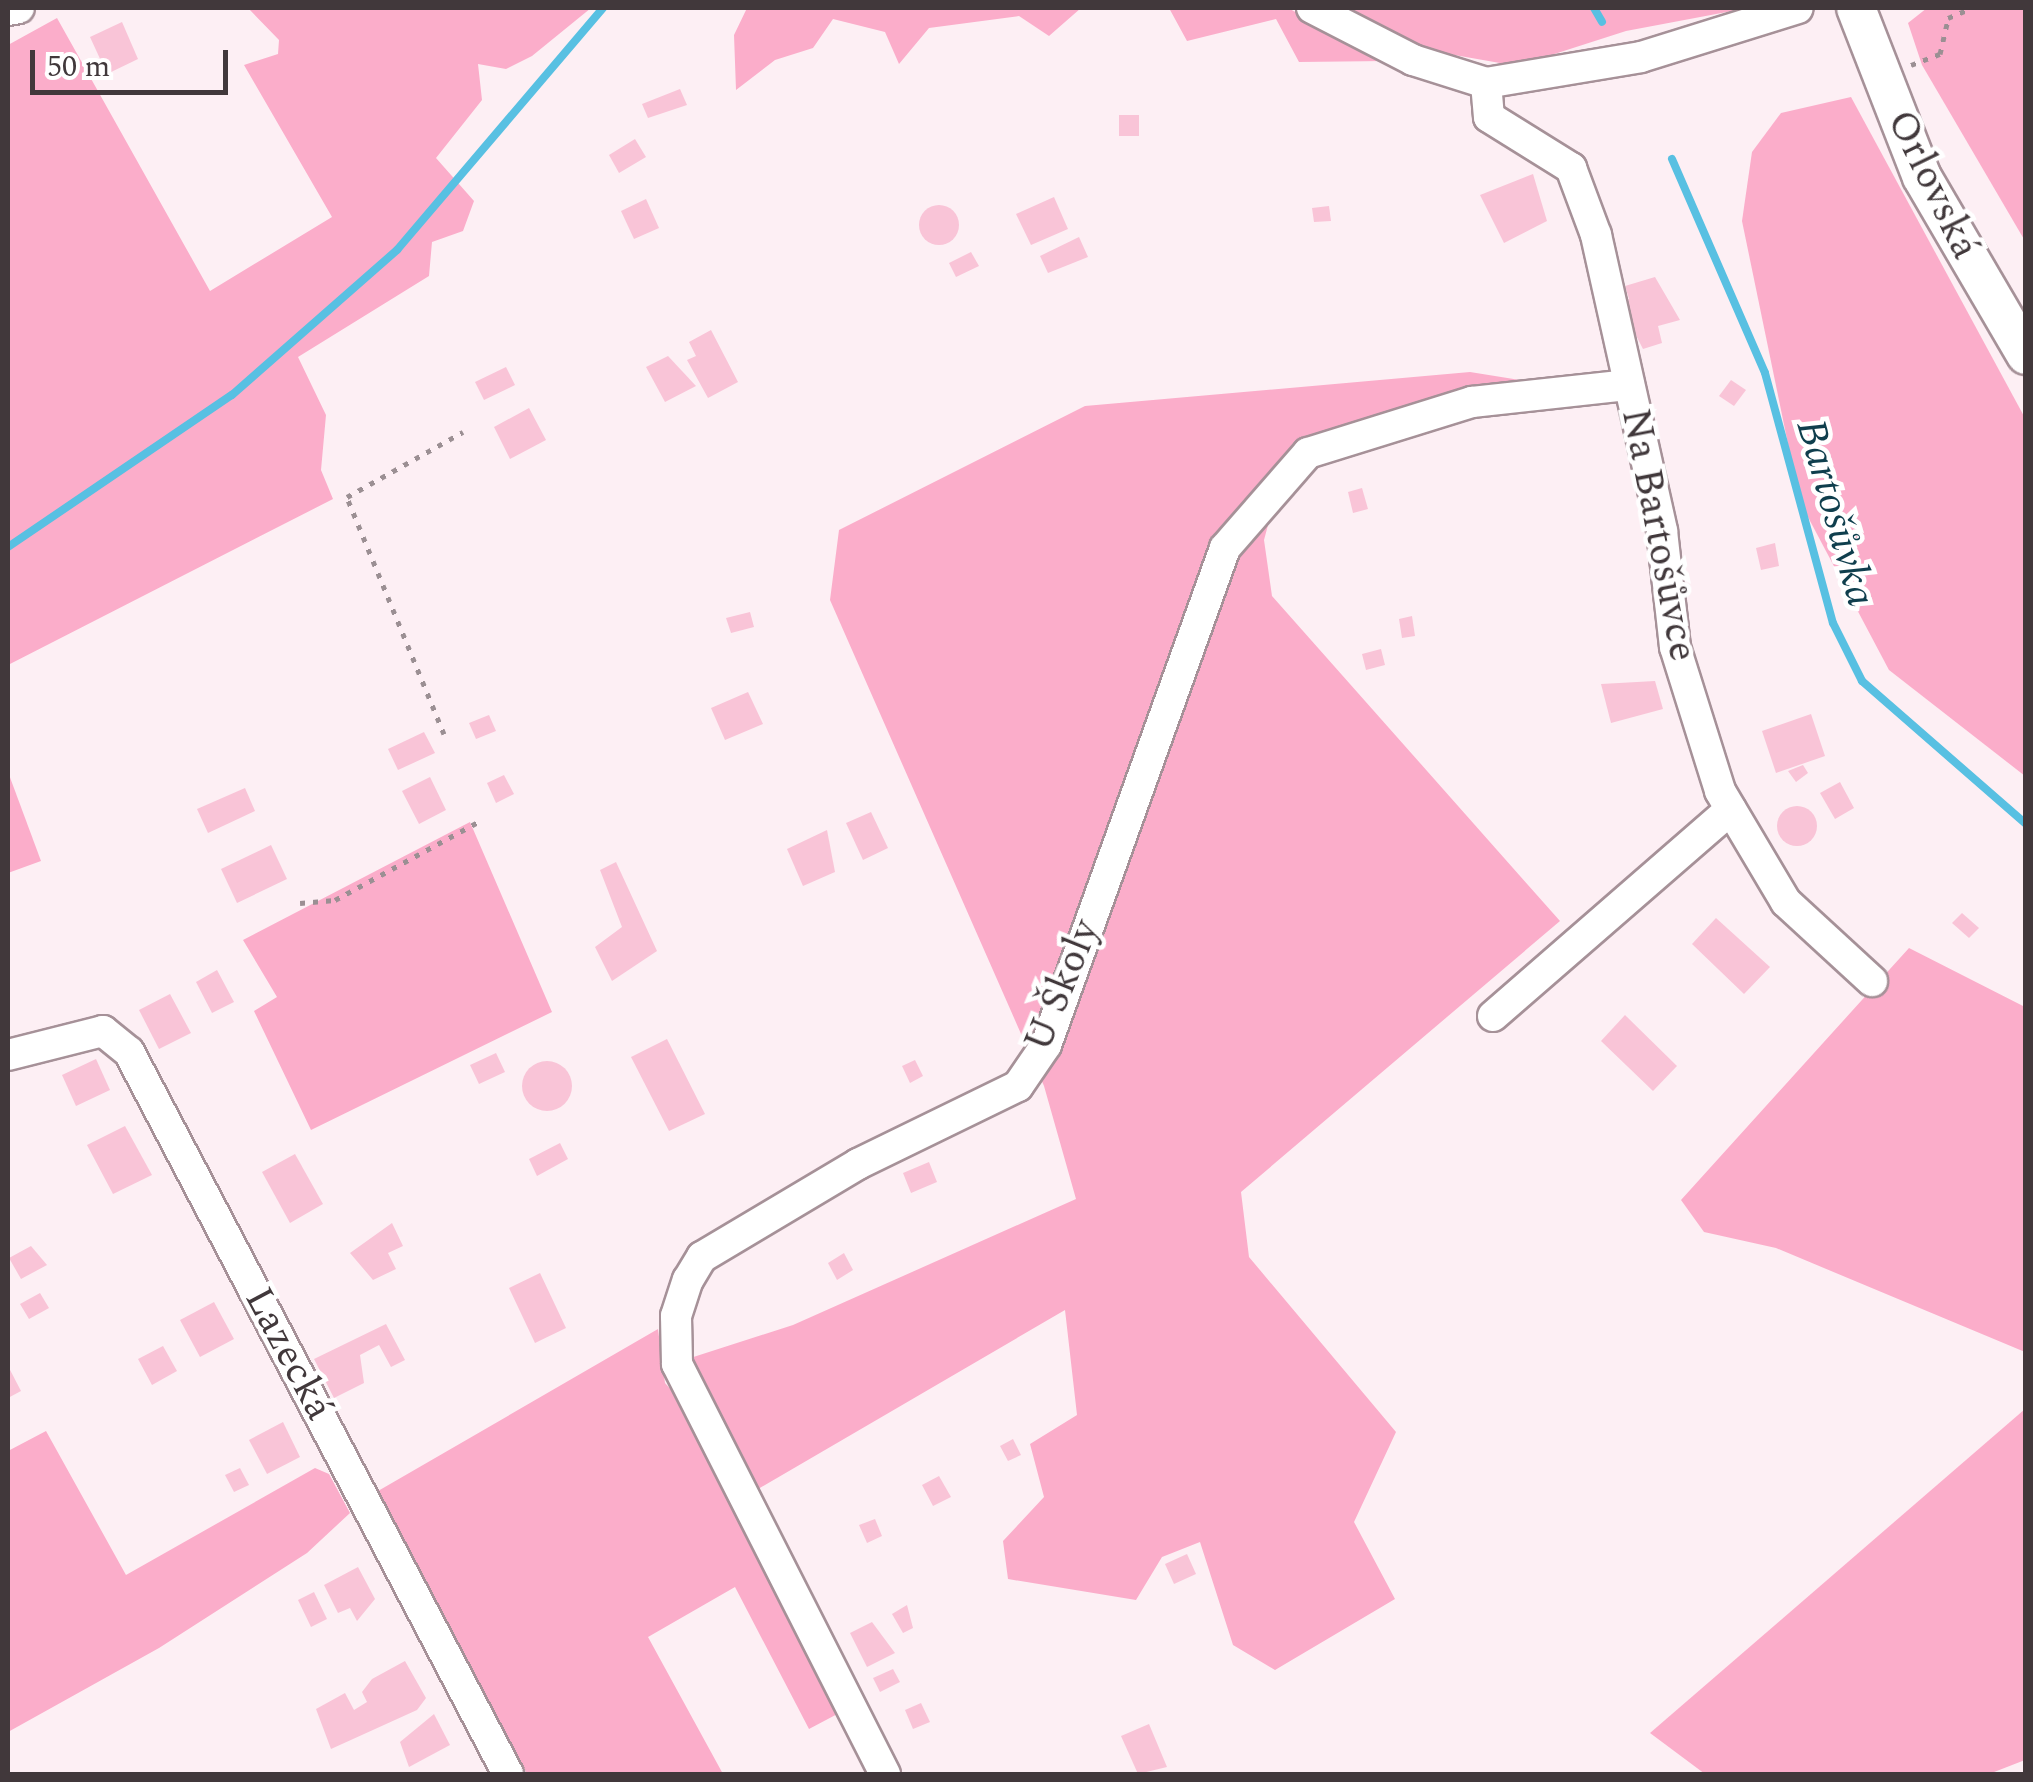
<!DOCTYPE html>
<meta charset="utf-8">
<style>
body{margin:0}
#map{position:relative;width:2033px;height:1782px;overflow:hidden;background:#fdeff4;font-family:Spectral,serif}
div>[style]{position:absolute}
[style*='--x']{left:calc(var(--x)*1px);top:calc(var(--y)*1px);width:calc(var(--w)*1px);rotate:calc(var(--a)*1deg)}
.green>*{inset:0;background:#fbadca}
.stream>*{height:8px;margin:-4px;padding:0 4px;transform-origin:4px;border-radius:4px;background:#58c0e2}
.building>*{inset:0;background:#f9c4d7}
.round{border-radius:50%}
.path>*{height:5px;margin-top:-2.5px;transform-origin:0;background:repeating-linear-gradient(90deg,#9b8f93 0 5px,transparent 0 13px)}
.roads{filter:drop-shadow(2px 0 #a69198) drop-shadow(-2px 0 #a69198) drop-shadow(0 2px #a69198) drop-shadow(0 -2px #a69198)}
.minor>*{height:30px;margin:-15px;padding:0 15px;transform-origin:15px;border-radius:15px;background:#fff}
.tertiary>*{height:38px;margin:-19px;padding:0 19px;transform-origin:19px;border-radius:19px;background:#fff}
span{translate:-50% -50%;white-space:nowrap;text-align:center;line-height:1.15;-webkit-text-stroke:9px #fff;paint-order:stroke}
.street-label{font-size:40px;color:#41383b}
.water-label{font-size:42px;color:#0f3e4d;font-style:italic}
.frame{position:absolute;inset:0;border:10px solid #41383b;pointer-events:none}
.scale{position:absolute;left:30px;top:50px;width:198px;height:45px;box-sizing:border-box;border:5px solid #41383b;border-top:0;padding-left:12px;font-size:30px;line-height:35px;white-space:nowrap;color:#41383b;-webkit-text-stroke:8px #fff;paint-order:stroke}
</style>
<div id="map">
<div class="green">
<i style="clip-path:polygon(248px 8px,591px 8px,532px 56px,506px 69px,478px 64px,482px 100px,436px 158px,474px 201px,463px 231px,432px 242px,429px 276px,298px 357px,326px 415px,321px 470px,333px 499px,8px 665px,8px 45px,57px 18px,210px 291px,332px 217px,244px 65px,278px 54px,279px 40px)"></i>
<i style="clip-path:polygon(747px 8px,1081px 8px,1049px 36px,1019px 16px,929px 28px,899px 64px,885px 32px,833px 19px,813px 48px,775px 60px,736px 90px,734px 35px)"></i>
<i style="clip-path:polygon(1169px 8px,1288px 8px,1386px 61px,1299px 62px,1276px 19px,1187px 41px)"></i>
<i style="clip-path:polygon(1338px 8px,1748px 8px,1626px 31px,1517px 66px,1409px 47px)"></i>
<i style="clip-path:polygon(1927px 8px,2025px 8px,2025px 241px,1922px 65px,1908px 23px)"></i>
<i style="clip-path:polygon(1851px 97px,2025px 418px,2025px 776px,1889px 670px,1800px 502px,1742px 221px,1752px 152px,1781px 113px)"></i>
<i style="clip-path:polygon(1470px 372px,1532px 382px,1308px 443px,1275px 499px,1264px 540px,1272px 596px,1560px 921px,1241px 1192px,1249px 1257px,1396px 1432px,1354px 1522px,1395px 1599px,1275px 1670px,1233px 1645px,1200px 1542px,1162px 1557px,1136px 1600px,1008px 1579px,1003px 1541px,1044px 1497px,1030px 1444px,1077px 1415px,1065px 1310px,753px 1492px,681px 1361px,793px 1325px,1076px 1199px,1044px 1086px,830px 600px,839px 530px,1085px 406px)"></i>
<i style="clip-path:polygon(8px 772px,41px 861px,8px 873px)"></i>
<i style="clip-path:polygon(470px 822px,552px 1012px,311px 1130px,254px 1011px,277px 997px,243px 940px)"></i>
<i style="clip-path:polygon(1909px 948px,2025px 1007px,2025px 1352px,1776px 1248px,1704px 1232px,1681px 1200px)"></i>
<i style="clip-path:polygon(658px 1329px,665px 1383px,694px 1415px,843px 1711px,809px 1729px,735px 1587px,648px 1637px,723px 1774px,527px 1774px,378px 1491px)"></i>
<i style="clip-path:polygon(2025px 1409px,2025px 1760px,1989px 1774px,1705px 1774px,1650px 1733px)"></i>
<i style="clip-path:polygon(46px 1431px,126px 1575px,315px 1468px,329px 1474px,350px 1513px,307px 1553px,159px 1648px,8px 1732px,8px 1451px)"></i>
</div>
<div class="stream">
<i style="--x:1594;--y:8;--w:16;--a:60"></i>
<i style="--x:1672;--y:159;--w:233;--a:66.5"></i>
<i style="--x:1765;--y:373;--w:259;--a:74.8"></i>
<i style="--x:1833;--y:623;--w:65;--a:63.4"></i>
<i style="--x:1862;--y:681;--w:218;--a:41.1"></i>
<i style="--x:8;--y:547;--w:271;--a:-34.2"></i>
<i style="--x:232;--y:395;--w:220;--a:-41.3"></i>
<i style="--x:397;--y:250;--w:318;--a:-49.6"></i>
</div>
<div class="building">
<i style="clip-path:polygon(122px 22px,138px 59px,107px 74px,90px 37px)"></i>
<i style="clip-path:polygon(680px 89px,687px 105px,648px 118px,642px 104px)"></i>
<i style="clip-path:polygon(1119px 115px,1139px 115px,1139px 136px,1119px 136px)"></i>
<i style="clip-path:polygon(635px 139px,646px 157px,619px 173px,609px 155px)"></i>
<i style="clip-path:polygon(1533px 174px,1547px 221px,1504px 243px,1480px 195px)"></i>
<i style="clip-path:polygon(1054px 197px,1068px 229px,1031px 245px,1016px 214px)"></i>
<i style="clip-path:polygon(646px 199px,659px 228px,634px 239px,621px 211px)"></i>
<i class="round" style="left:919px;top:205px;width:40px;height:40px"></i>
<i style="clip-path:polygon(1329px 206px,1331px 221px,1314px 222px,1312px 208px)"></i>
<i style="clip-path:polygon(1079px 237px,1088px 257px,1048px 273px,1040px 256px)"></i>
<i style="clip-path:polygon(971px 252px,979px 266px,956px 277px,949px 263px)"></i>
<i style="clip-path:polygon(1655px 277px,1680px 320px,1658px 326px,1662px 343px,1643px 349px,1619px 302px,1629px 299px,1625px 286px)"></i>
<i style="clip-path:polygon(711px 330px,738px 382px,708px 398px,687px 360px,696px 356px,689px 342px)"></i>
<i style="clip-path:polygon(668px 356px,696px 386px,665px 402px,646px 367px)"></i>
<i style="clip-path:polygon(506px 367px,515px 385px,484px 400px,475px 382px)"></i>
<i style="clip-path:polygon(1731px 380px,1746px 390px,1734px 406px,1719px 396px)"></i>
<i style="clip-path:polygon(529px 408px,546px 440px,510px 459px,494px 427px)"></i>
<i style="clip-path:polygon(1362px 488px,1368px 509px,1353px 513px,1348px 492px)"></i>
<i style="clip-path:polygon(1775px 543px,1779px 566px,1761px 570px,1756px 548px)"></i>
<i style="clip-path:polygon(750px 612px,754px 627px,731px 633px,726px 618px)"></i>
<i style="clip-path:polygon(1412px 616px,1415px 636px,1402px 638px,1399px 619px)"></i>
<i style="clip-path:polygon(1381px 649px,1385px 665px,1366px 670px,1362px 654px)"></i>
<i style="clip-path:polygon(1655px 681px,1663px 709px,1611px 723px,1601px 684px)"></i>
<i style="clip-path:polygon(748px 692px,763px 724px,725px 740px,711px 708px)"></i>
<i style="clip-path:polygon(1811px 714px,1825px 756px,1776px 773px,1762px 731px)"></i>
<i style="clip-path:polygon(489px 715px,496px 731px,476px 739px,469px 723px)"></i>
<i style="clip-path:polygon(424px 732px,435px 753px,398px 770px,388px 749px)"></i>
<i style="clip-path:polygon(1803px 765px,1808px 773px,1796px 782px,1788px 771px)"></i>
<i style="clip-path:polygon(504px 775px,514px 794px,496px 803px,487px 783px)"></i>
<i style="clip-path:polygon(430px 777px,446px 810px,419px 824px,402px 791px)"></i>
<i style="clip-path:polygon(1840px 782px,1854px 808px,1835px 819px,1820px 793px)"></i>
<i style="clip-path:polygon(245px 788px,255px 811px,208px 833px,197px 809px)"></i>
<i class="round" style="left:1777px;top:806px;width:40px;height:40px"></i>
<i style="clip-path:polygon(871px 812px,888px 848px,863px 860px,846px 823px)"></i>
<i style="clip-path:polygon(827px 830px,835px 872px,803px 886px,787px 849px)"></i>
<i style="clip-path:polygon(271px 845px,287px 879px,237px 903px,221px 869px)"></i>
<i style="clip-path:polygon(616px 862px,657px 951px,612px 981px,595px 947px,622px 927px,600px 870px)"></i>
<i style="clip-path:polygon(1962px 913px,1979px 928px,1969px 938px,1952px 923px)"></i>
<i style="clip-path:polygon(1716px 918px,1770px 967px,1744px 994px,1692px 944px)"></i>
<i style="clip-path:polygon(217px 970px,234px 1002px,212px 1013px,196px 982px)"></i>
<i style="clip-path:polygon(170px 994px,191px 1033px,159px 1049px,139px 1010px)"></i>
<i style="clip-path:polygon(1625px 1015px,1677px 1066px,1653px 1091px,1601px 1041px)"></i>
<i style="clip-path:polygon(667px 1039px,705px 1114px,669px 1131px,631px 1057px)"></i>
<i style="clip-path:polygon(496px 1053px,505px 1072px,479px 1084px,470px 1065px)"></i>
<i style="clip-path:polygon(96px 1059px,110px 1090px,76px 1106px,62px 1075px)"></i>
<i style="clip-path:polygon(915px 1060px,923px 1076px,910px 1083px,902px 1066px)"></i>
<i class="round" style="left:522px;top:1061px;width:50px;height:50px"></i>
<i style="clip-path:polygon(125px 1126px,152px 1175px,113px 1194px,87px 1145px)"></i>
<i style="clip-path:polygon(560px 1143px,568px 1159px,537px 1176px,529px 1159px)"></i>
<i style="clip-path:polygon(295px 1154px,323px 1204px,290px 1223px,262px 1172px)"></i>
<i style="clip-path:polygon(929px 1162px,937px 1182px,911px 1193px,903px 1173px)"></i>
<i style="clip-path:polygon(392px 1223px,403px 1246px,388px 1253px,396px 1269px,373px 1280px,350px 1253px)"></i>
<i style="clip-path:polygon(31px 1246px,47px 1265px,21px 1279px,9px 1258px)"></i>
<i style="clip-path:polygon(844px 1253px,853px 1270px,837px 1280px,828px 1263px)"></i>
<i style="clip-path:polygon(540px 1273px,566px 1328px,535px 1343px,509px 1288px)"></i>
<i style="clip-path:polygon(40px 1293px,49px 1308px,29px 1319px,20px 1304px)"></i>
<i style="clip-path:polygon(214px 1302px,234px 1339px,200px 1357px,180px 1320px)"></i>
<i style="clip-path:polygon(386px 1324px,405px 1360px,391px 1367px,379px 1345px,360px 1355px,364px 1383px,334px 1398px,314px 1359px)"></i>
<i style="clip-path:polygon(163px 1346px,177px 1371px,152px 1385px,138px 1359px)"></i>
<i style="clip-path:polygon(8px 1366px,21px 1391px,8px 1398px)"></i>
<i style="clip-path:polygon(283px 1422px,300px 1457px,267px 1474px,249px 1440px)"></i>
<i style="clip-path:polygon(1013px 1439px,1021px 1455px,1008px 1461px,1000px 1446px)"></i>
<i style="clip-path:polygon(240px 1468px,249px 1485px,234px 1492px,225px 1475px)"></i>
<i style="clip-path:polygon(939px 1476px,951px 1497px,933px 1506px,922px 1485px)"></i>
<i style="clip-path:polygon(875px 1519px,882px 1536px,867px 1543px,859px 1525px)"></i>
<i style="clip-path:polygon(1187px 1554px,1196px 1574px,1174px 1584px,1165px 1564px)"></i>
<i style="clip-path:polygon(358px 1567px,375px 1599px,357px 1621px,350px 1608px,338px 1613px,324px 1585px)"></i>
<i style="clip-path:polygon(314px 1592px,327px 1619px,311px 1627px,298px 1600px)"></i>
<i style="clip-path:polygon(907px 1605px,913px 1628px,903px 1633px,892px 1614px)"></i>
<i style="clip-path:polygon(872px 1622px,895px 1653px,867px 1667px,850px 1633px)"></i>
<i style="clip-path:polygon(405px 1661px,426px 1698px,417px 1710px,331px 1749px,316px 1709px,345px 1693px,354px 1710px,367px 1702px,362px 1692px,372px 1679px)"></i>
<i style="clip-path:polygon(893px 1669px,900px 1682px,880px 1692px,873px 1678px)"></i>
<i style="clip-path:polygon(921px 1703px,930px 1722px,913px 1729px,905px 1710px)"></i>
<i style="clip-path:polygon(434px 1714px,450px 1745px,409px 1767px,400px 1742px)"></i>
<i style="clip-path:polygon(1149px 1724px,1167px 1767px,1138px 1774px,1121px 1736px)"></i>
</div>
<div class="path">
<i style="--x:1911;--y:65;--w:31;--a:-21"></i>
<i style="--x:1940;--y:54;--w:37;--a:-77"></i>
<i style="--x:1948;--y:18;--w:26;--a:-23"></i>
<i style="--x:444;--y:734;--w:256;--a:-112.3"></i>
<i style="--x:347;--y:497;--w:133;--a:-29.3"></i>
<i style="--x:300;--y:903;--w:35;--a:-5"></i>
<i style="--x:335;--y:900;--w:165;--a:-28.6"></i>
</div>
<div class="roads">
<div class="minor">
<i style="--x:1312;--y:8;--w:114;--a:27.2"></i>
<i style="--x:1413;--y:60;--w:77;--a:17.5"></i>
<i style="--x:1486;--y:83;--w:157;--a:-9.5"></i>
<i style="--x:1641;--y:57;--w:164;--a:-17.3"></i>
<i style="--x:8;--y:10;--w:11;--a:-10"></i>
<i style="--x:1486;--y:83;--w:34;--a:85"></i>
<i style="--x:1489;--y:117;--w:97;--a:31.9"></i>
<i style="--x:1571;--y:168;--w:72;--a:69.5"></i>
<i style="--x:1596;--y:235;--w:303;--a:77.4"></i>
<i style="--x:1662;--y:531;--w:117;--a:83.6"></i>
<i style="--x:1675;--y:647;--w:151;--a:72.6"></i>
<i style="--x:1720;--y:791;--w:129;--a:59.3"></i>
<i style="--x:1786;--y:902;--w:117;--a:42.6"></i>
<i style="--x:1493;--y:1016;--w:315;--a:-41"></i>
<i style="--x:8;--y:1055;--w:98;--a:-14.2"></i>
<i style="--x:103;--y:1031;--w:33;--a:39"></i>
<i style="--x:129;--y:1052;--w:815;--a:62.3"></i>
<i style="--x:885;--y:1774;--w:460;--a:-116.9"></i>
<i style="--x:677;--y:1364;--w:48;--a:-91.2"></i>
<i style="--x:676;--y:1316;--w:38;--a:-72"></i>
<i style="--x:688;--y:1280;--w:27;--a:-59"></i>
<i style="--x:702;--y:1257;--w:182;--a:-30.8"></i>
<i style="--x:858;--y:1164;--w:178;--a:-26"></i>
<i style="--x:1018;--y:1086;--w:50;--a:-55.7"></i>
<i style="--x:1046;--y:1045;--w:528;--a:-70.19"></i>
<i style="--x:1225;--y:548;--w:126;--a:-48.9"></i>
<i style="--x:1308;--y:453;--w:172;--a:-17.3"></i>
<i style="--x:1472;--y:402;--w:158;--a:-6.2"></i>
</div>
<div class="tertiary">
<i style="--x:1856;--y:8;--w:181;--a:68.7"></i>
<i style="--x:1922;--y:177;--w:206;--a:59.7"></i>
</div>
</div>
<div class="street-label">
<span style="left:1932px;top:185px;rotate:64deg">Orlovská</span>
<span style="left:1658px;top:535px;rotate:79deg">Na Bartošůvce</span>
<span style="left:1063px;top:986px;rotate:-68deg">U Školy</span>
<span style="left:288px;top:1354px;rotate:62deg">Lazecká</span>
</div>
<div class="water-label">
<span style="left:1835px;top:513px;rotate:74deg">Bartošůvka</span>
</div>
<div class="frame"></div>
<div class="scale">50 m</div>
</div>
